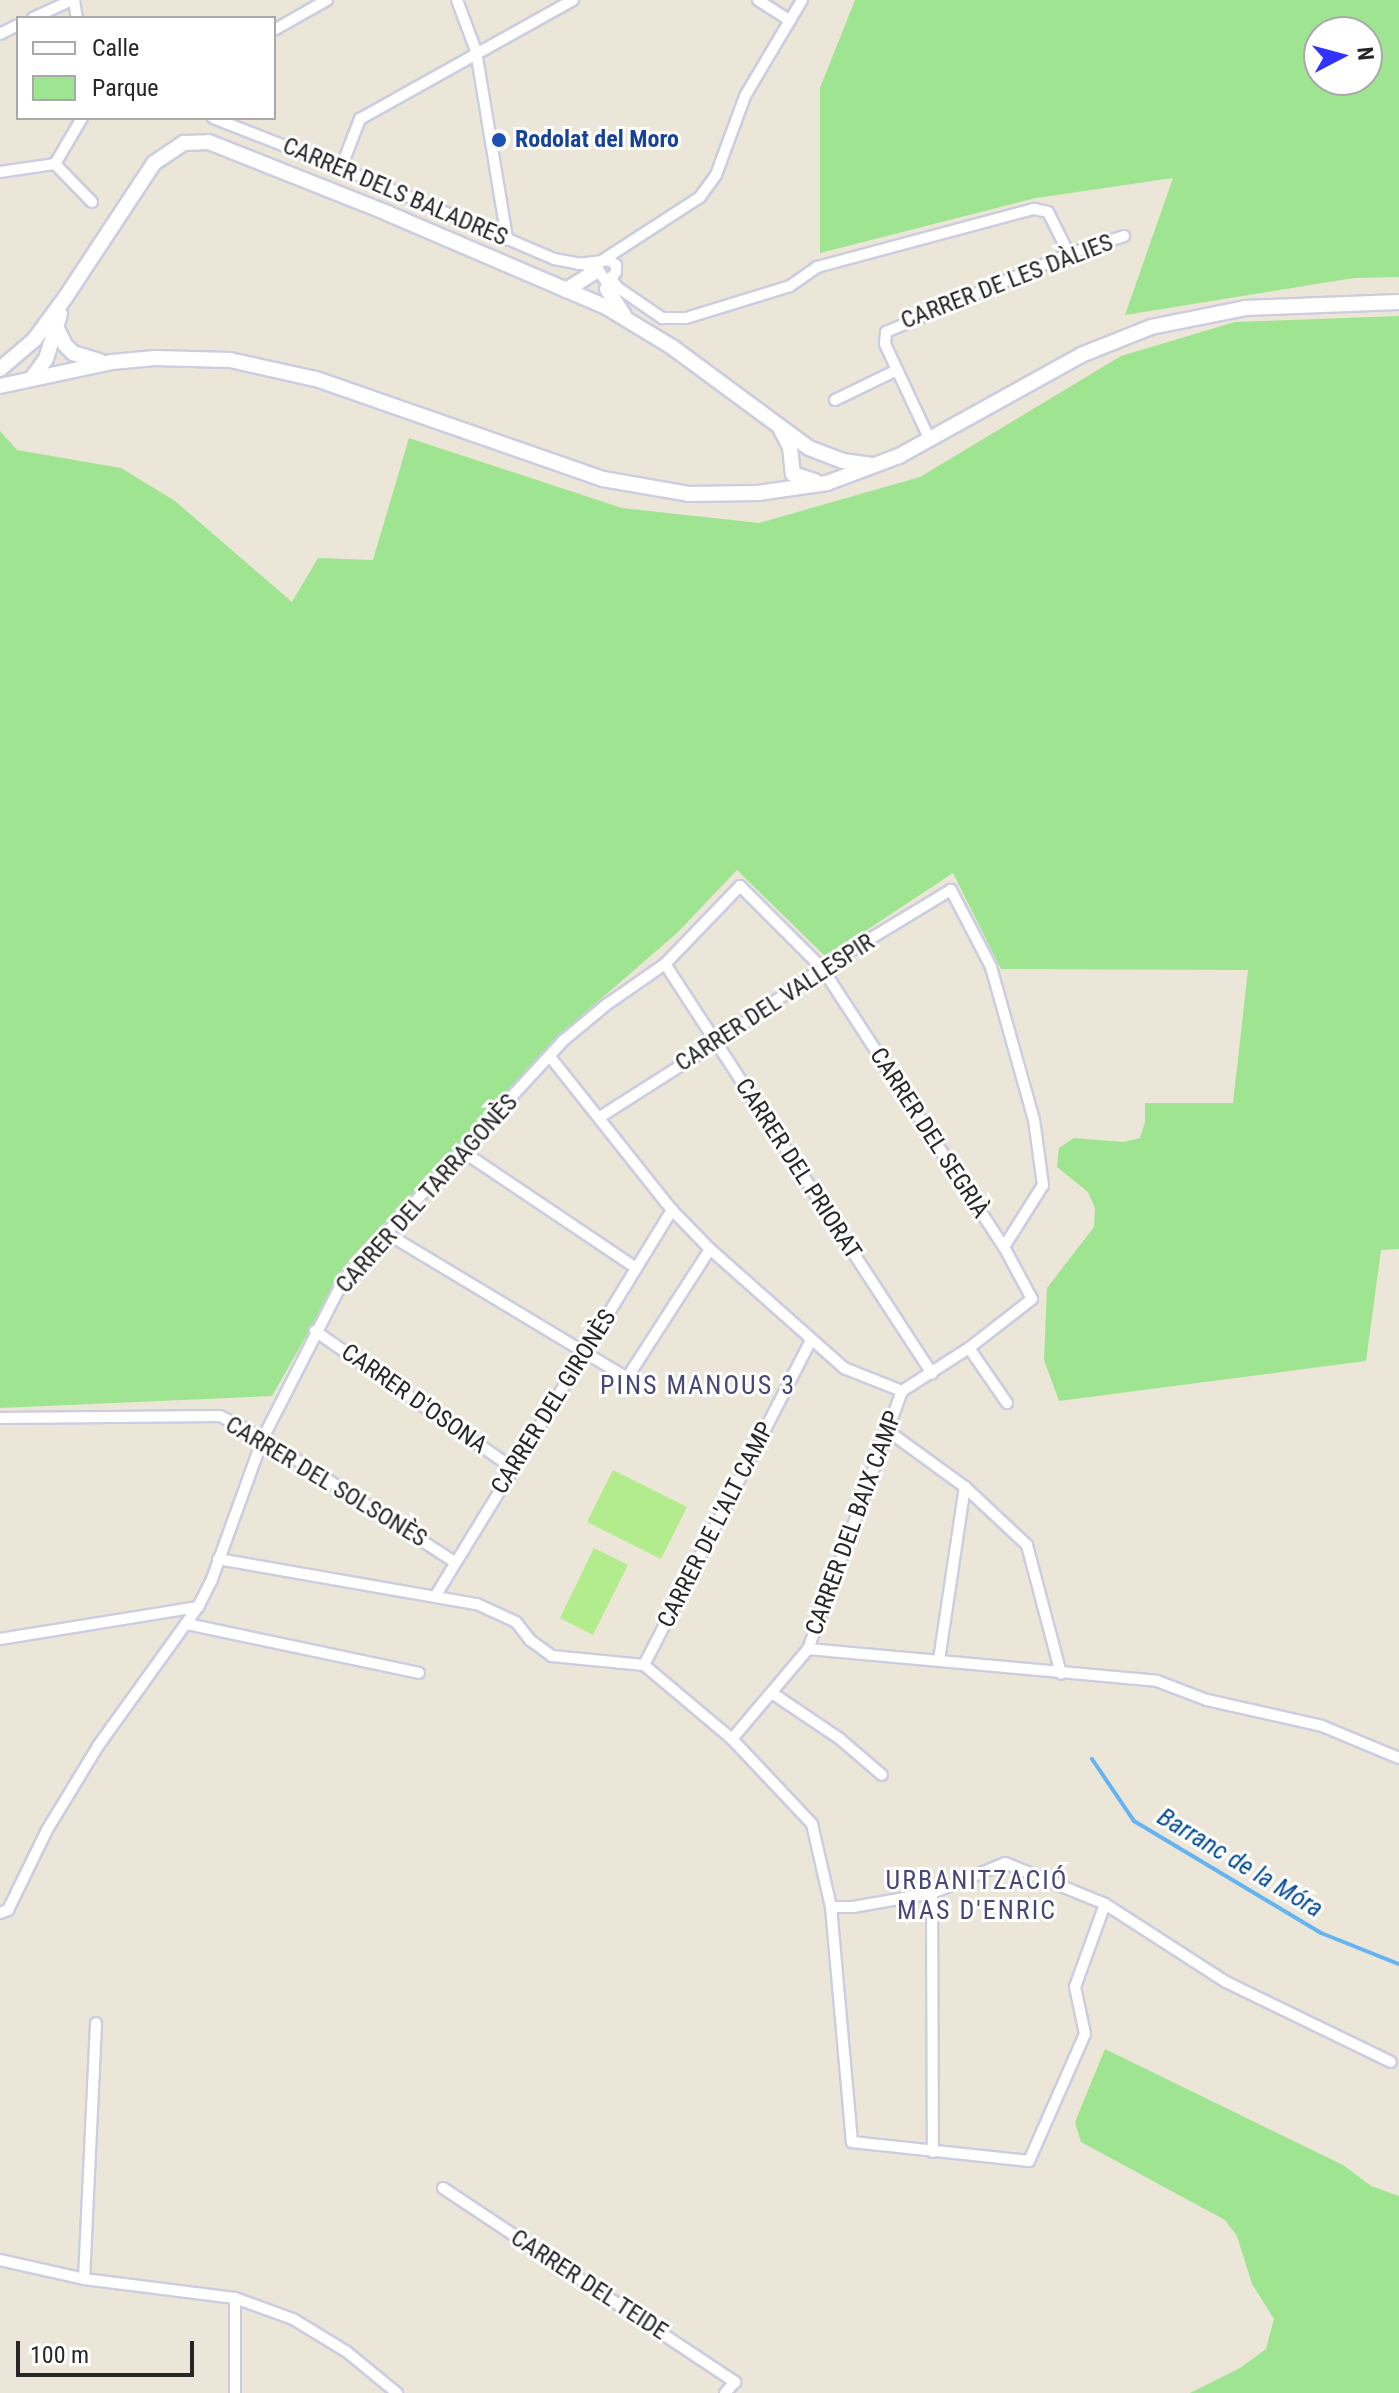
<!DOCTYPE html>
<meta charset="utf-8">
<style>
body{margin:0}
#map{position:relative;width:1399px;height:2393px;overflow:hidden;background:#ebe6d7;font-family:"Roboto Condensed",sans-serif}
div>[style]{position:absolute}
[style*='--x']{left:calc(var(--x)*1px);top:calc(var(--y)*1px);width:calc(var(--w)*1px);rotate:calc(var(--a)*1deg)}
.green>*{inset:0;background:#9fe491}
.pitch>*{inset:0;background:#b3ec8c}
.stream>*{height:4px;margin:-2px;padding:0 2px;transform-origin:2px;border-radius:2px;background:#65b4f2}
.roads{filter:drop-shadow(2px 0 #cdcde1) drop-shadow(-2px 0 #cdcde1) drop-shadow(0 2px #cdcde1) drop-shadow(0 -2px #cdcde1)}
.minor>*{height:10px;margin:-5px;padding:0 5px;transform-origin:5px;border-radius:5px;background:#fff}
.secondary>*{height:14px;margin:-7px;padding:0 7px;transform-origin:7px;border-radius:7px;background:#fff}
.dots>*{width:22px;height:22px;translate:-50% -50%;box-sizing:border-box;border:4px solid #fff;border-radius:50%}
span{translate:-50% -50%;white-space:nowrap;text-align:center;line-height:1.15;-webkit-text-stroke:6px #fff;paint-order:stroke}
.transit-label{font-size:24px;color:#164399;font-weight:700}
.left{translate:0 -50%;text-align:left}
.street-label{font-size:24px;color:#272727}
.neighbourhood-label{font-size:26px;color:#474778;letter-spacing:2px}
.water-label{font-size:26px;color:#094f99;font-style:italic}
.legend{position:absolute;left:16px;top:16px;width:260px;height:104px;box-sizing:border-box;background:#fff;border:2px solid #a9a9a9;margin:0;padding:10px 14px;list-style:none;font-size:24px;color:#272727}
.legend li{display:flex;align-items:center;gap:16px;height:40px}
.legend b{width:40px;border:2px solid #a9a9a9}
.north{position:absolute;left:1303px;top:16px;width:80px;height:80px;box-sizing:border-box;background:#fff;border:2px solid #a9a9a9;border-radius:50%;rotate:84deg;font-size:22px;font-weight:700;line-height:32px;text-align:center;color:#272727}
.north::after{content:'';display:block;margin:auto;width:28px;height:36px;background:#3033ff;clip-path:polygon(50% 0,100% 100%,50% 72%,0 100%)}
.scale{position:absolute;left:16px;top:2341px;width:178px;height:36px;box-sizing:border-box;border:4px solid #272727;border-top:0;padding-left:10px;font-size:24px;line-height:28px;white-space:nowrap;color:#272727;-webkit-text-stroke:6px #fff;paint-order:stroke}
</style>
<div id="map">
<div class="green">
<i style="clip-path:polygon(evenodd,855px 0,1399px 0,1399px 277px,1354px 278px,1125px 315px,1173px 178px,1036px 198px,820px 253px,820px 88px,855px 0,1319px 32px,1367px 32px,1367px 80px,1319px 80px,1319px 32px)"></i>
<i style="clip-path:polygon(1399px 316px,1399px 1249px,1381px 1250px,1366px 1361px,1059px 1401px,1044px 1360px,1047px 1288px,1094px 1227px,1095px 1208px,1088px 1192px,1057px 1167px,1059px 1148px,1074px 1138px,1124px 1142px,1140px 1138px,1145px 1122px,1145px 1103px,1233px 1103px,1248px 970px,1001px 969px,953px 873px,826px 957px,737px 870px,678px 932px,587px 1011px,350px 1259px,272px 1396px,0 1408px,0 431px,17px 450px,121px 468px,175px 501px,292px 602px,318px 558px,373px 560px,409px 438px,622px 508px,759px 523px,920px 477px,1121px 356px,1235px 322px)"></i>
<i style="clip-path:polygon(1105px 2049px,1343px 2165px,1371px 2186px,1399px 2196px,1399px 2393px,1190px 2393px,1240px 2368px,1266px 2349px,1274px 2319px,1252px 2284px,1237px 2236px,1225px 2220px,1081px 2142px,1075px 2122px)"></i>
</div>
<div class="pitch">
<i style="clip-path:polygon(613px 1470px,687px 1507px,661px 1559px,587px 1522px)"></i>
<i style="clip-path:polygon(594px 1548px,628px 1565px,593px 1635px,560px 1618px)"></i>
</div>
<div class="stream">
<i style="--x:1092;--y:1759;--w:75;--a:55.9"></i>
<i style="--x:1134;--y:1821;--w:218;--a:30.9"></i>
<i style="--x:1321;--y:1933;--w:84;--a:21.7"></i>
</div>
<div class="roads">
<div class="minor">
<i style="--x:74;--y:0;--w:18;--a:81"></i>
<i style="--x:457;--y:0;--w:54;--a:69.6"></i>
<i style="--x:476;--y:51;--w:191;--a:80.6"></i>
<i style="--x:758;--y:0;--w:38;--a:33"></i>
<i style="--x:33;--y:18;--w:43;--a:-24.8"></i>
<i style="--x:274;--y:30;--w:61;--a:-29.5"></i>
<i style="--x:0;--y:34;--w:20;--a:-27"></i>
<i style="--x:213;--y:118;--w:137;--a:21.3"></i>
<i style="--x:341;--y:168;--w:232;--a:23.1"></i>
<i style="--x:554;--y:259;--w:44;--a:10.5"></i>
<i style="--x:55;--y:164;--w:53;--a:45.8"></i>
<i style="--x:55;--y:164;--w:53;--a:-59.6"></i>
<i style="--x:341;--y:168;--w:53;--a:-68.8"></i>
<i style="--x:360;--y:119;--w:244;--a:-29.2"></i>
<i style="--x:0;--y:172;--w:56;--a:-8.3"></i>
<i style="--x:603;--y:260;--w:116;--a:-33"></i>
<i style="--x:700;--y:197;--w:27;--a:-54"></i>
<i style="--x:716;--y:175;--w:84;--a:-69.8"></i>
<i style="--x:745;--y:96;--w:112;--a:-59.3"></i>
<i style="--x:578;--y:264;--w:31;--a:-7"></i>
<i style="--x:609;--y:260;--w:9;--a:36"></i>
<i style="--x:616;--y:265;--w:7;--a:90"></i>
<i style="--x:616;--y:272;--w:8;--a:130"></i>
<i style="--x:611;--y:278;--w:7;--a:172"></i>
<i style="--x:604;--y:279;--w:14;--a:-120"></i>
<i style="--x:611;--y:278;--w:11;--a:56"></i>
<i style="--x:617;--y:287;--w:55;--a:34.6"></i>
<i style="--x:662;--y:318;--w:24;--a:0"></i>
<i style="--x:686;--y:318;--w:109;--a:-17.1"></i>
<i style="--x:790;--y:286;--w:33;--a:-35"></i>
<i style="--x:817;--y:267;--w:225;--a:-15"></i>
<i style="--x:1034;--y:209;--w:14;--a:12"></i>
<i style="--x:1048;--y:212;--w:47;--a:63.4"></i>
<i style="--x:835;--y:400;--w:69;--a:-25.8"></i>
<i style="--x:930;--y:440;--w:106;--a:-115.1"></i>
<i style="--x:885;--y:344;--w:12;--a:-85"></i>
<i style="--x:886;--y:332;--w:199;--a:-23.1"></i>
<i style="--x:1069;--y:254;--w:58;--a:-18.1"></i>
<i style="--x:665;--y:964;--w:489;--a:56.9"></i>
<i style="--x:551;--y:1058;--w:194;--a:51.5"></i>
<i style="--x:672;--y:1210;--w:54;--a:45.7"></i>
<i style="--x:710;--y:1249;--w:179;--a:41.6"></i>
<i style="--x:844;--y:1368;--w:62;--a:21.6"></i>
<i style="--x:600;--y:1117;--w:138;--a:-32.5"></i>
<i style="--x:716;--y:1043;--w:130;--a:-35.3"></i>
<i style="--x:822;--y:968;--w:151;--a:-31.2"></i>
<i style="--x:951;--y:890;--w:87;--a:62.5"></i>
<i style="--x:991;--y:967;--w:159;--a:74.3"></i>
<i style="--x:1034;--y:1120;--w:66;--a:82.1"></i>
<i style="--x:1043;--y:1185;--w:73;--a:122.2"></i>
<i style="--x:462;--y:1151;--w:210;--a:33.9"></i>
<i style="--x:386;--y:1233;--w:281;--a:31"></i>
<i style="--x:627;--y:1378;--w:153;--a:-57.2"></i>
<i style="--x:315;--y:1331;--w:241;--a:34.7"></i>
<i style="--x:969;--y:1348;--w:67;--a:55.4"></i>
<i style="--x:0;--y:1418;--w:220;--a:-0.5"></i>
<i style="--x:220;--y:1416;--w:48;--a:27.1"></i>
<i style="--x:263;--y:1438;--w:229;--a:32.9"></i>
<i style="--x:888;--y:1431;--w:95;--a:36"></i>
<i style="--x:965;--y:1487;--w:85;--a:43.1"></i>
<i style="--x:1027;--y:1545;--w:133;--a:75.2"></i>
<i style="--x:218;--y:1559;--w:263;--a:9.9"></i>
<i style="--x:477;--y:1604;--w:43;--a:24.8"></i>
<i style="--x:516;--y:1622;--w:23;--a:52"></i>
<i style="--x:530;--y:1640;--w:27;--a:36"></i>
<i style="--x:552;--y:1656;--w:92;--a:5.6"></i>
<i style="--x:644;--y:1665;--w:115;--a:40.1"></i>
<i style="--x:732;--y:1739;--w:117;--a:46.7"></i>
<i style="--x:812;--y:1824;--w:85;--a:77.1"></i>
<i style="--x:831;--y:1907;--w:22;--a:0"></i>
<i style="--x:853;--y:1907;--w:80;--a:-10"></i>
<i style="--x:932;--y:1893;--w:79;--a:-22.3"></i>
<i style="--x:1005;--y:1863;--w:108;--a:22.3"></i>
<i style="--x:1105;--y:1904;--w:144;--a:32.8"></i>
<i style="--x:1226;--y:1982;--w:183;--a:25.9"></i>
<i style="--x:436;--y:1595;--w:452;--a:-58.5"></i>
<i style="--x:187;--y:1624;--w:237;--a:11.9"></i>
<i style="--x:0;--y:1639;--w:201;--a:-9.2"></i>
<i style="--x:808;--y:1649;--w:350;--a:5.2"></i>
<i style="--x:1157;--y:1681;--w:53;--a:20.8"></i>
<i style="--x:1207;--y:1700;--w:118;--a:12.7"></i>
<i style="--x:1322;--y:1726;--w:83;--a:22.6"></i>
<i style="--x:939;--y:1660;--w:175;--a:-81.5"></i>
<i style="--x:644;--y:1665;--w:363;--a:-62.8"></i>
<i style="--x:772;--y:1693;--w:82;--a:34.1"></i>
<i style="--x:840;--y:1739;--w:55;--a:40.6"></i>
<i style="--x:932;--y:1893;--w:259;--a:89.8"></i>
<i style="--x:831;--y:1907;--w:236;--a:84.9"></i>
<i style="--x:852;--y:2142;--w:178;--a:6.1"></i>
<i style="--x:1029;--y:2161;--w:139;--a:-66.2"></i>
<i style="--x:1085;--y:2034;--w:48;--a:-102"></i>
<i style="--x:1075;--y:1987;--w:88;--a:-70.1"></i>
<i style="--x:0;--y:1913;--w:9;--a:-21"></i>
<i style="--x:8;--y:1910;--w:89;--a:-64"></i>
<i style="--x:47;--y:1830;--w:98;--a:-58.7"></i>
<i style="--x:98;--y:1746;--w:171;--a:-54.3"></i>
<i style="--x:198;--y:1607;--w:31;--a:-63"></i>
<i style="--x:212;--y:1579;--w:150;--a:-70.1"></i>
<i style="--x:263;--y:1438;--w:178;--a:-63"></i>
<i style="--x:344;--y:1279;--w:325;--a:-47.4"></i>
<i style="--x:564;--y:1040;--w:55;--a:-39.8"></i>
<i style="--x:606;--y:1005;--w:72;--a:-34.8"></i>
<i style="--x:665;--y:964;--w:108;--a:-46.1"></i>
<i style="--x:740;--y:886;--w:116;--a:45"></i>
<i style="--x:822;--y:968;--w:333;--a:56.9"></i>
<i style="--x:1004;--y:1247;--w:59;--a:61.7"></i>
<i style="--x:1032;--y:1299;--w:80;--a:142.1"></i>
<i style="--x:969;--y:1348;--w:80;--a:147.3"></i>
<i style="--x:902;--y:1391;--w:275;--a:110"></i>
<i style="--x:808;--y:1649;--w:118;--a:130.2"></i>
<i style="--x:443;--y:2188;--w:351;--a:33.6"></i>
<i style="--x:735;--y:2382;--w:15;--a:132"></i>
<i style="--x:0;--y:2260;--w:86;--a:12.7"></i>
<i style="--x:84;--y:2279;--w:152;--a:7.2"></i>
<i style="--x:235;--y:2298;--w:62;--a:19.9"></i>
<i style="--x:293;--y:2319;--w:63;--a:31.4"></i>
<i style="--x:347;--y:2352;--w:65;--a:39.4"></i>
<i style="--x:84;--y:2279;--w:256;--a:-87.3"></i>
<i style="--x:235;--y:2393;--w:95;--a:-90"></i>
</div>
<div class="secondary">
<i style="--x:607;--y:289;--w:31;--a:57"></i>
<i style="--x:566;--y:290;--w:36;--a:-32"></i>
<i style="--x:55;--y:325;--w:22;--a:63"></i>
<i style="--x:65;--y:345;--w:11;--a:45"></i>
<i style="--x:73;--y:353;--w:28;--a:17"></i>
<i style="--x:0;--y:369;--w:45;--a:-40.5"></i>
<i style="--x:34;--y:340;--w:52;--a:-53.6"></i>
<i style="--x:65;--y:298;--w:162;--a:-56.6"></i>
<i style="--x:154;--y:163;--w:36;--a:-34"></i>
<i style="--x:184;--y:143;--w:25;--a:-2"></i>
<i style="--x:209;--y:142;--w:192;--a:21.7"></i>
<i style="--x:387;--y:213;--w:238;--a:23.2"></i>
<i style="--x:606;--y:307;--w:77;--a:31.2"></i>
<i style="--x:672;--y:347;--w:170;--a:36.4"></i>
<i style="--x:809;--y:448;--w:36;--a:21"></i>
<i style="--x:843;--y:461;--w:29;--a:8"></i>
<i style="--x:32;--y:378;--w:24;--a:-54"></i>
<i style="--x:46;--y:359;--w:47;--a:-72.7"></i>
<i style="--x:0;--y:386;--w:115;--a:-12.1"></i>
<i style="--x:112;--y:362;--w:43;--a:-5.3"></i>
<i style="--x:155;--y:358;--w:75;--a:1.5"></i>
<i style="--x:230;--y:360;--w:88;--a:12.5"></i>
<i style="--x:316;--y:379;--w:304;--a:19.2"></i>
<i style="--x:603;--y:479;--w:87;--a:9.9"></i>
<i style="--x:689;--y:494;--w:69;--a:-0.8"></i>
<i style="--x:758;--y:493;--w:70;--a:-8.2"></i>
<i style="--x:827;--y:483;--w:77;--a:-20.6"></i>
<i style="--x:899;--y:456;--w:208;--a:-29"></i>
<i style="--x:1081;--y:355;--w:75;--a:-21.8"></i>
<i style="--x:1151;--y:327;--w:96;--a:-11.4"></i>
<i style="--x:1245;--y:308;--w:154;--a:-2.2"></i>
<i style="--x:781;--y:430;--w:19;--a:62"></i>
<i style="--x:790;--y:447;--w:27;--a:84"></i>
<i style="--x:793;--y:474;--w:23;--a:18"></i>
</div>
</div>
<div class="dots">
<i style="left:499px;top:140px;background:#1a4fb4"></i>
</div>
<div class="transit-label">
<span class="left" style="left:515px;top:140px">Rodolat del Moro</span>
</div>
<div class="street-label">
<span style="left:395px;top:192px;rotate:23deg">CARRER DELS BALADRES</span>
<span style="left:1007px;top:282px;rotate:-21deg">CARRER DE LES DÀLIES</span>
<span style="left:775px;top:1003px;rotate:-33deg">CARRER DEL VALLESPIR</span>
<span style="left:929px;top:1133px;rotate:57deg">CARRER DEL SEGRIÀ</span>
<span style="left:798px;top:1169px;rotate:57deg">CARRER DEL PRIORAT</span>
<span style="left:427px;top:1194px;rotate:-48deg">CARRER DEL TARRAGONÈS</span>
<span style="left:414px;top:1399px;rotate:35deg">CARRER D'OSONA</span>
<span style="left:554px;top:1402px;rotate:-58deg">CARRER DEL GIRONÈS</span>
<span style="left:326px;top:1482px;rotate:31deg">CARRER DEL SOLSONÈS</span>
<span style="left:854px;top:1523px;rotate:-70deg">CARRER DEL BAIX CAMP</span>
<span style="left:716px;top:1525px;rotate:-63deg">CARRER DE L'ALT CAMP</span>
<span style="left:589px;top:2285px;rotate:33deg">CARRER DEL TEIDE</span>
</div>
<div class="neighbourhood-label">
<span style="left:698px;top:1386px">PINS MANOUS 3</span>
<span style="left:977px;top:1896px">URBANITZACIÓ<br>MAS D'ENRIC</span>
</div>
<div class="water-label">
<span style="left:1240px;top:1863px;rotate:31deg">Barranc de la Móra</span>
</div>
<ul class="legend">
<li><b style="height:10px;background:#fff"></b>Calle</li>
<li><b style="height:22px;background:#9fe491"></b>Parque</li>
</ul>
<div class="north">N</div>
<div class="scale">100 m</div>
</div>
